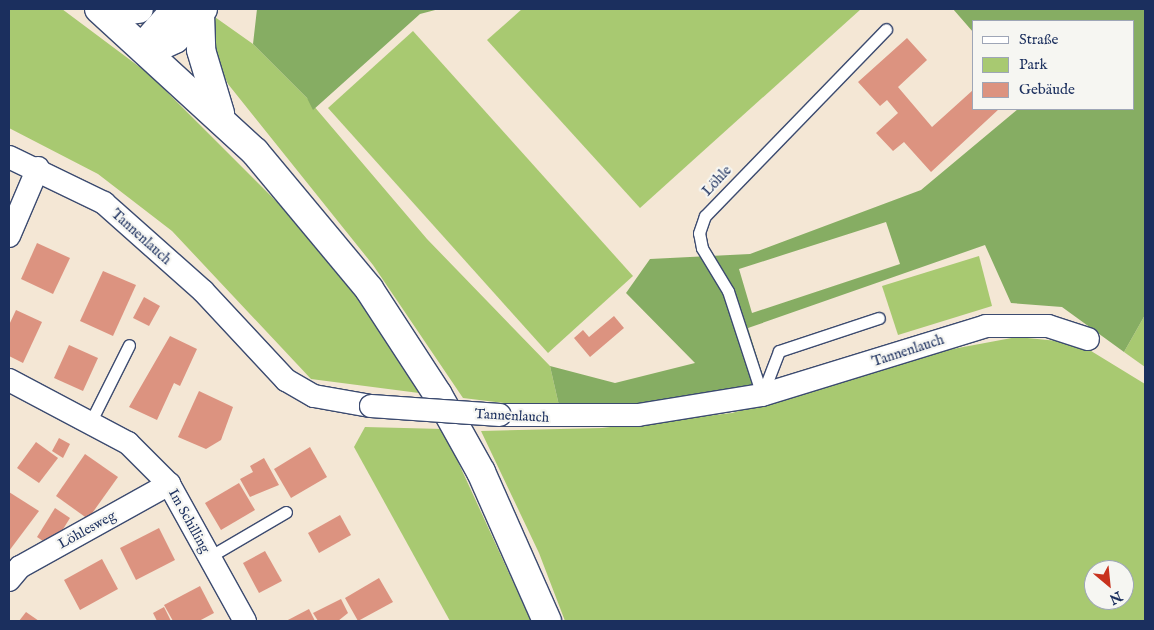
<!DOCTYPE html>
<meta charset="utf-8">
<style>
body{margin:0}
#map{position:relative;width:1154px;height:630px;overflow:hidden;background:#f4e7d5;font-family:"IM FELL English",serif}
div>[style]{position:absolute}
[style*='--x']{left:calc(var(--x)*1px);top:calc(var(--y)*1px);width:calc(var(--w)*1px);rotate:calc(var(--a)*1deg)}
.green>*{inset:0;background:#a8c971}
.forest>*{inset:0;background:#86ad63}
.building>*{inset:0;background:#dc9380}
.roads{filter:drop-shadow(1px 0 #3c4b70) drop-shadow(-1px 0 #3c4b70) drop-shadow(0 1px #3c4b70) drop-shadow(0 -1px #3c4b70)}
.lane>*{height:11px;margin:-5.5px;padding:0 5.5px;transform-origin:5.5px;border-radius:5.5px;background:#fff}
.street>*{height:22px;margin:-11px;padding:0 11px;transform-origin:11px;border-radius:11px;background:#fff}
.primary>*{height:28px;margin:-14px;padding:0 14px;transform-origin:14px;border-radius:14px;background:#fff}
.bridges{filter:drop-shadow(1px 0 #3c4b70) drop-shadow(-1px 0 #3c4b70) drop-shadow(0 1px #3c4b70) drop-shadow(0 -1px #3c4b70)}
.street-bridge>*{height:22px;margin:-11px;padding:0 11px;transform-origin:11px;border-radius:11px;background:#fff}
span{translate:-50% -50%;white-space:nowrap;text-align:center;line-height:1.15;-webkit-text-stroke:4.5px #f6f6f2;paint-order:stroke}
.street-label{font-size:14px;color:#1b2f5e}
.frame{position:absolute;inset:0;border:10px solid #1b2f5e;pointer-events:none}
.legend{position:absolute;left:972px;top:20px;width:162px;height:90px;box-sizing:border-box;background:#f6f6f2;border:1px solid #9ea6b7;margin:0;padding:6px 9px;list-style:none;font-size:15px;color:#1b2f5e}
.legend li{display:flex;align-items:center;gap:10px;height:25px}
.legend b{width:25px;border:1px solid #9ea6b7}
.north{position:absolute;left:1084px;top:560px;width:50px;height:50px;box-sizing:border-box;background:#f6f6f2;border:1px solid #9ea6b7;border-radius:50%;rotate:152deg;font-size:14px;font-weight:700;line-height:20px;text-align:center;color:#1b2f5e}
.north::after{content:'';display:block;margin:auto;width:18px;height:22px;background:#c8321e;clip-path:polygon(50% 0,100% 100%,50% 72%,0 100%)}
</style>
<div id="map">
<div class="green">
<i style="clip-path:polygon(9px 9px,62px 9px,149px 74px,289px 214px,355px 295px,419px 393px,311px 379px,172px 231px,98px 174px,9px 128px)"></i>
<i style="clip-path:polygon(522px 9px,861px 9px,640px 208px,487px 40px)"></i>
<i style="clip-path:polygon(212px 15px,253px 44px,307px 98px,427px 239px,550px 366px,560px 410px,463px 398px,373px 265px,228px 84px,216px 59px)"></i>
<i style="clip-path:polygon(413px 31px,633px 276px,548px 353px,328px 108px)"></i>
<i style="clip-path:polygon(979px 256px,992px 306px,898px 335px,882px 286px)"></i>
<i style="clip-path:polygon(1145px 315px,1145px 367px,1124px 352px)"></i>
<i style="clip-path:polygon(evenodd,1017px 337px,1078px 343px,1145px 384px,1145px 621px,565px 621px,539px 553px,481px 431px,602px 428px,732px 413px,942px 351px,1017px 337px,1094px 570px,1124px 570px,1124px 600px,1094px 600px,1094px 570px)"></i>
<i style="clip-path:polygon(365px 427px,443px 429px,531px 621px,450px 621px,354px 447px)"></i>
</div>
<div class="forest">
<i style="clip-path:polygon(257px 9px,439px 9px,420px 14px,313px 110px,307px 98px,253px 44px)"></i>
<i style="clip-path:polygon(evenodd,953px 9px,1145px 9px,1145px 315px,1124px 352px,1062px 307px,1011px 303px,985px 245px,748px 328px,767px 389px,697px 403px,560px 410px,550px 366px,615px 383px,695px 363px,626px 293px,650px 259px,750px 254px,921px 190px,1018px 109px,1133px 109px,1133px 21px,973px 21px,973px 32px,953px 9px,886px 222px,900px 264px,752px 313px,739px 269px,886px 222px)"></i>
</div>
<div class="building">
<i style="clip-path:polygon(907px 38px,927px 60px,898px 87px,932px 127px,973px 90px,973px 109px,999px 109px,931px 172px,904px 142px,893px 151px,876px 133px,898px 113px,887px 100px,880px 106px,858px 82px)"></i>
<i style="clip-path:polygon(37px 243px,70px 258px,53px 294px,21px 279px)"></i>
<i style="clip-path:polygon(103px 271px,136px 285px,113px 336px,80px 321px)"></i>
<i style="clip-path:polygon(144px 297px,160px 306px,149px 326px,133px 318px)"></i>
<i style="clip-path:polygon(16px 310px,42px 322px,23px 363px,9px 356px,9px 325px)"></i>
<i style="clip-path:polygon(614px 316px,624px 328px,590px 357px,574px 338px,583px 330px,589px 337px)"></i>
<i style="clip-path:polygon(170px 336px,197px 349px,180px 386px,174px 383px,157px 420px,129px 407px)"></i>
<i style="clip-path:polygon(69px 345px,98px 358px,83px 391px,54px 378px)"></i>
<i style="clip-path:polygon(199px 391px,233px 407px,221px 440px,206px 449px,178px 437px)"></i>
<i style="clip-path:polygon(59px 438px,70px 444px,63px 458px,52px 451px)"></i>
<i style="clip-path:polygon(36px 442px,58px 458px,39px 483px,17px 468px)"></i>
<i style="clip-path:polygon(310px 447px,327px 477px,291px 498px,274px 469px)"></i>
<i style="clip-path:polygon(85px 454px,118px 477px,88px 519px,56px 496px)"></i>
<i style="clip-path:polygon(264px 458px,279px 485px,250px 497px,240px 479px,253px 472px,250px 466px)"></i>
<i style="clip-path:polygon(239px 483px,255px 510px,221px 530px,205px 503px)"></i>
<i style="clip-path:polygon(9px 492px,39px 511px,9px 551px)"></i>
<i style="clip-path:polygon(55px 508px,70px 518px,52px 547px,37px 537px)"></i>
<i style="clip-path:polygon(340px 515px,351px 535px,319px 553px,308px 533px)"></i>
<i style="clip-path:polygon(159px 528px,175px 560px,136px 580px,120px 548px)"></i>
<i style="clip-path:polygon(265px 551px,282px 581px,259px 593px,243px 563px)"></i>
<i style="clip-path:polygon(102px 559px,118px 589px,80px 610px,64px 580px)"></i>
<i style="clip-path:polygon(379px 578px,393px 602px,358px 621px,345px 598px)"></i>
<i style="clip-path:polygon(200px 586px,214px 613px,199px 621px,173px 621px,164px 605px)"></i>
<i style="clip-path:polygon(341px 599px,348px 613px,338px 621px,318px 621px,313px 613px)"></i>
<i style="clip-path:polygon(164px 607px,171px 621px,157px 621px,153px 613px)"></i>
<i style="clip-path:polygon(309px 609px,315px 621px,286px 621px)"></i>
<i style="clip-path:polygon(26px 612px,39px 621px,19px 621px)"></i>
</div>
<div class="roads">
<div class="lane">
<i style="--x:762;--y:395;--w:109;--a:-108.1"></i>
<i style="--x:728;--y:291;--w:50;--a:-121.2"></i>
<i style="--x:702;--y:248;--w:15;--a:-101"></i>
<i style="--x:699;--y:233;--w:18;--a:-71"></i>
<i style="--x:705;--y:216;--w:260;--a:-45.9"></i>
<i style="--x:762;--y:395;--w:47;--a:-68.9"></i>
<i style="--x:779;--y:351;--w:105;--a:-18.3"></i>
<i style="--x:90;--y:423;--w:87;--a:-63.4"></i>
<i style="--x:209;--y:557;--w:89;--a:-30.3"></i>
</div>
<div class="street">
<i style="--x:9;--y:157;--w:106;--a:25.8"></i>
<i style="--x:104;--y:203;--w:132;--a:41.6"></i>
<i style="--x:203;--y:291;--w:122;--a:47"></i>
<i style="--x:286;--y:380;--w:32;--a:30"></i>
<i style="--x:314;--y:396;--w:58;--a:10"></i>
<i style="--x:9;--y:236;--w:74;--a:-66.9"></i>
<i style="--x:9;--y:380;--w:135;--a:27.9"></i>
<i style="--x:128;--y:443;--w:58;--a:45"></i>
<i style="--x:169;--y:484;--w:157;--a:61"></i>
<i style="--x:500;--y:415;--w:138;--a:0"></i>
<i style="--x:638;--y:415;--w:126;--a:-9.2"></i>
<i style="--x:762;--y:395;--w:234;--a:-17.1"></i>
<i style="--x:986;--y:326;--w:62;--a:0"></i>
<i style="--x:1048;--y:326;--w:42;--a:18"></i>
<i style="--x:9;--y:580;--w:17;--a:-50"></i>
<i style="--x:20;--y:567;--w:171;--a:-29.1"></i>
</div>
<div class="primary">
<i style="--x:99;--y:9;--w:212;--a:42.5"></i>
<i style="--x:255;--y:152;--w:178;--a:50.2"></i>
<i style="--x:369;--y:289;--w:126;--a:56.9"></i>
<i style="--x:438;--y:395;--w:88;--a:60.8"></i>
<i style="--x:481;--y:472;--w:163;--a:66.1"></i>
<i style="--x:105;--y:13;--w:34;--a:-7"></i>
<i style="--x:200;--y:14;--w:36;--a:88"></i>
<i style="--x:201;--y:50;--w:66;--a:73.2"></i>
<i style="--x:143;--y:46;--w:17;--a:0"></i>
<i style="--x:160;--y:46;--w:17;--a:-25"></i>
<i style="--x:175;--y:39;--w:41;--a:-47"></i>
<i style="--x:143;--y:46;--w:50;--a:-48.3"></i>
</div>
</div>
<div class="bridges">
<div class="street-bridge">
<i style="--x:371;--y:406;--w:129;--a:4"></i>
</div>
</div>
<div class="street-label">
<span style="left:717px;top:181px;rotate:-47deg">Löhle</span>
<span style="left:141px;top:237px;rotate:42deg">Tannenlauch</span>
<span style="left:908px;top:351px;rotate:-18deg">Tannenlauch</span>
<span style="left:512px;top:416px;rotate:3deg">Tannenlauch</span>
<span style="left:189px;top:521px;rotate:61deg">Im Schilling</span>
<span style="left:87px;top:530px;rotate:-29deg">Löhlesweg</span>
</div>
<div class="frame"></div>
<ul class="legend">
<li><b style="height:6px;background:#fff"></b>Straße</li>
<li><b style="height:14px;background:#a8c971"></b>Park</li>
<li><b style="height:14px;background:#dc9380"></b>Gebäude</li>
</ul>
<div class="north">N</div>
</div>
